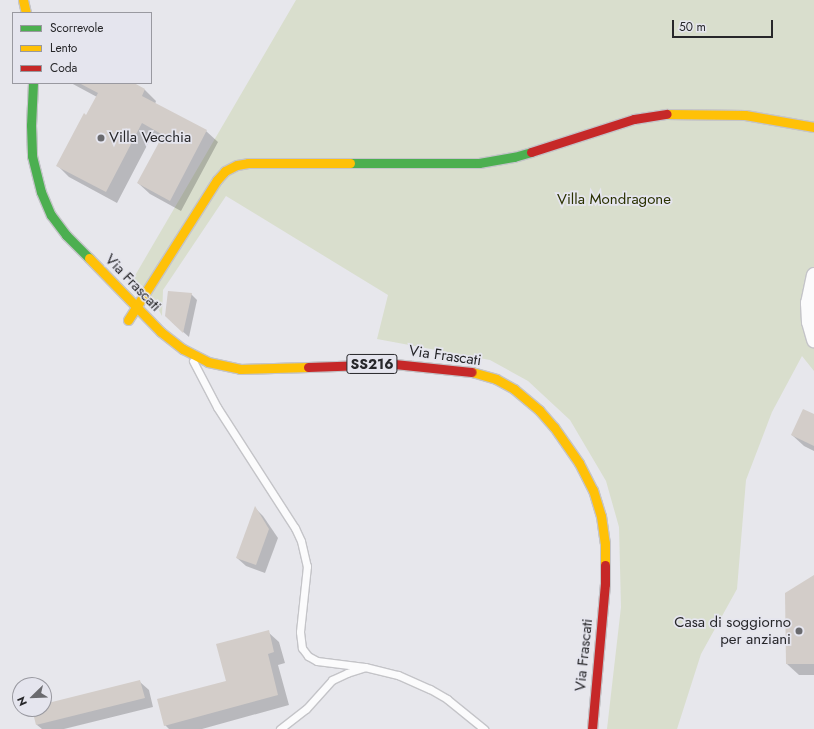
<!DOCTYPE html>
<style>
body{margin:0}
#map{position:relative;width:814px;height:729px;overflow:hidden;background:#e7e7ec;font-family:Jost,sans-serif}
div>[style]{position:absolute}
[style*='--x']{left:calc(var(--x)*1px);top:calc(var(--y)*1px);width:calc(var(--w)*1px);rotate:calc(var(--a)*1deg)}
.green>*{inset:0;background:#d9decd}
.shadow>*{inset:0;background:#0003}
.building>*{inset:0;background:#d3cdc9}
.roads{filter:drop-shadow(1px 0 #c4c4c8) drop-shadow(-1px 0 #c4c4c8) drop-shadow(0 1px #c4c4c8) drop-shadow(0 -1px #c4c4c8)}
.lane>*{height:7px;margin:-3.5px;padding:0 3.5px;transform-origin:3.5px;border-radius:3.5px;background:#fbfbfc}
.street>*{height:14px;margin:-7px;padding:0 7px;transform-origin:7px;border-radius:7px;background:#fbfbfc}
.fast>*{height:9px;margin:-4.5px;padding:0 4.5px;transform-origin:4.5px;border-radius:4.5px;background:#4caf50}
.slow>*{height:9px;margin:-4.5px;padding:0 4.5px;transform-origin:4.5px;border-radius:4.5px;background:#ffc107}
.jam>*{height:9px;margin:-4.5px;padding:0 4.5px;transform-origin:4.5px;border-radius:4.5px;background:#c62828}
.dots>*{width:11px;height:11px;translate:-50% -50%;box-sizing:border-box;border:2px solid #e5e5ee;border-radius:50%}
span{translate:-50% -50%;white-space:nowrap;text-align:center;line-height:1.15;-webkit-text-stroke:3.5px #e5e5ee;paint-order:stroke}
.shield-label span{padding:1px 3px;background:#e5e5ee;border:1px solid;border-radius:3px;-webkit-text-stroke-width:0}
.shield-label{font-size:14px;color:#27272a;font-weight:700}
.poi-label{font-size:15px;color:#27272a}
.left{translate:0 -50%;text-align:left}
.right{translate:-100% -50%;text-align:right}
.park-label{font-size:15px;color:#2a3100}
.street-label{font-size:15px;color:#27272a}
.legend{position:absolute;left:12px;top:12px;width:140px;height:72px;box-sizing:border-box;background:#e5e5ee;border:1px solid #9999a0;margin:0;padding:5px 7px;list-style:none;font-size:12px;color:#27272a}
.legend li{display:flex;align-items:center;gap:8px;height:20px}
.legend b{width:20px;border:1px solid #9999a0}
.north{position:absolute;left:12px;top:677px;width:40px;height:40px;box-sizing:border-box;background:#e5e5ee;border:1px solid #9999a0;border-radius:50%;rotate:247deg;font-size:11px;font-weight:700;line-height:16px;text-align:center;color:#27272a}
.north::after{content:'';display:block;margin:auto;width:14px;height:18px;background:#6a6a6e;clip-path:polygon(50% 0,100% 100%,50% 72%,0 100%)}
.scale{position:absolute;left:672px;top:20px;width:101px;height:18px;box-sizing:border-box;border:2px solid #27272a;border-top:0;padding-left:5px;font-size:12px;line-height:14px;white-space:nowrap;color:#27272a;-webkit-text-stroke:3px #e5e5ee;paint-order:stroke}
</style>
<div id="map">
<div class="green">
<i style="clip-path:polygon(296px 0,814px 0,814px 371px,802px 356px,772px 412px,746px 480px,737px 589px,701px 654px,677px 729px,607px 729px,621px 607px,619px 527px,606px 481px,570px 420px,528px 381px,490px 360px,377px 339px,388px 295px,226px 196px,163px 290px,162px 316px,148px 290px,133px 279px)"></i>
</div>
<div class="shadow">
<i style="clip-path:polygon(71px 83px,132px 83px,145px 90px,156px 101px,155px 104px,206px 131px,218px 142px,181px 211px,150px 194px,138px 183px,162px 139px,153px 134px,117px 203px,69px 177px,58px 166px,97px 97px)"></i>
<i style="clip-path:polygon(191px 294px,197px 300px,189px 337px,172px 322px)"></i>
<i style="clip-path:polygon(814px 415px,814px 451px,804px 446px,792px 435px)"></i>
<i style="clip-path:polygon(255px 508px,263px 516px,278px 538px,265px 573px,246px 566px,237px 558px)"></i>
<i style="clip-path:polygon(814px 577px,814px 675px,799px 675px,787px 664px)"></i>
<i style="clip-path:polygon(268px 632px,279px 642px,285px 663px,278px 665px,289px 705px,202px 729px,169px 729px,165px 725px,227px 681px)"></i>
<i style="clip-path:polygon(140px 682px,149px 690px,153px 707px,64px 729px,42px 729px,37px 725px,33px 709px,44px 709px,44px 705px)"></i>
</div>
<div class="building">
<i style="clip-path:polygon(79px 83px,134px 83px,145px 89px,142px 96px,207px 130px,170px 201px,137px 183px,163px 135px,142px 123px,106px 192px,56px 166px,84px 113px,86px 115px,98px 93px)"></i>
<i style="clip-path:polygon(168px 291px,192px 293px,183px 333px,165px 316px)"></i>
<i style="clip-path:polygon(803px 409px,814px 414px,814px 446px,791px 435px)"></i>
<i style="clip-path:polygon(255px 506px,269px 529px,256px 565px,236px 558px)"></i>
<i style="clip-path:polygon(814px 575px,814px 664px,786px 664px,785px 593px)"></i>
<i style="clip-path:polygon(269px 630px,274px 652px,268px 654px,278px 695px,164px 726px,157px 699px,226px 681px,216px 644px)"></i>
<i style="clip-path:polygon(140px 680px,145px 698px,36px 725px,32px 709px,44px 709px,44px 704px)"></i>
</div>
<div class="roads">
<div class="lane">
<i style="--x:193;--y:361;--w:52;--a:62.4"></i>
<i style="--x:217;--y:407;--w:144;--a:57.2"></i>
<i style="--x:295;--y:528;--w:14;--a:65"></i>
<i style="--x:301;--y:541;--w:26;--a:77"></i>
<i style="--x:307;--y:566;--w:66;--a:96.1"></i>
<i style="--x:300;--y:632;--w:16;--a:83"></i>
<i style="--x:302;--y:648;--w:10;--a:53"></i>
<i style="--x:308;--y:656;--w:10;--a:29"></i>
<i style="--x:317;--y:661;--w:48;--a:7.1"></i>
<i style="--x:280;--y:729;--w:33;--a:-38"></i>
<i style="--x:306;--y:709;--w:39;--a:-48"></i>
<i style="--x:332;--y:680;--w:17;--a:-25"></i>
<i style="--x:347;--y:673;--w:19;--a:-18"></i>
<i style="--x:365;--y:667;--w:34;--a:14"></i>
<i style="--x:398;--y:675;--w:35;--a:24"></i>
<i style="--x:430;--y:689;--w:20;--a:30"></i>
<i style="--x:447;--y:699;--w:48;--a:39"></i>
</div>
<div class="street">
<i style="--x:814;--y:275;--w:29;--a:102"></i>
<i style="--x:808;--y:303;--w:19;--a:87"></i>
<i style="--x:809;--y:322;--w:19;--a:74"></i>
</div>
<div class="fast">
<i style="--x:33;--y:83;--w:42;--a:92.7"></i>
<i style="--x:31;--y:125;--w:31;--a:88"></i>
<i style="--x:32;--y:156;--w:37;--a:76"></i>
<i style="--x:41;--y:192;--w:25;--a:67"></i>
<i style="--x:51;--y:215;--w:25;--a:53"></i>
<i style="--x:66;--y:235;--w:33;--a:45"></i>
<i style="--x:350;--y:163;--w:129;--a:0"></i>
<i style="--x:479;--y:163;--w:36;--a:-10"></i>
<i style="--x:514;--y:157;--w:18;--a:-16"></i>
</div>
<div class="slow">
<i style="--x:23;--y:0;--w:13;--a:77"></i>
<i style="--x:667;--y:114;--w:78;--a:0.7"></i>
<i style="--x:745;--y:115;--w:70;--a:9.9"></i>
<i style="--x:89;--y:258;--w:103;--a:45.8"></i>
<i style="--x:161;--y:332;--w:28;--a:38"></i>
<i style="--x:183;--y:349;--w:28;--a:27"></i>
<i style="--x:208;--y:362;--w:33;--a:12"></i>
<i style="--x:240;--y:369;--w:68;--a:-1.7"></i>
<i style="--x:128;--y:320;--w:166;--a:-57.6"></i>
<i style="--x:217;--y:180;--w:12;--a:-48"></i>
<i style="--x:225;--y:171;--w:13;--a:-27"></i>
<i style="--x:237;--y:165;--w:11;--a:-10"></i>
<i style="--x:248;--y:163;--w:102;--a:0"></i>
<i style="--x:472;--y:372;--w:25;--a:16"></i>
<i style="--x:496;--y:379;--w:21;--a:29"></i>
<i style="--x:514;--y:389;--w:33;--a:40"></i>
<i style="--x:539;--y:410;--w:23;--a:49"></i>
<i style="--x:554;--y:427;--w:44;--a:55.2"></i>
<i style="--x:579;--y:463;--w:30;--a:63"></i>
<i style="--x:593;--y:490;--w:27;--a:73"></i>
<i style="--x:601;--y:516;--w:27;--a:82"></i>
<i style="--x:605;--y:543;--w:22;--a:90"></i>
</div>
<div class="jam">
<i style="--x:531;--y:152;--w:108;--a:-17.8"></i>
<i style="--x:634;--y:119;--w:33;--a:-9"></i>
<i style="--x:308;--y:367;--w:86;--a:-2"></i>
<i style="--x:394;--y:364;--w:78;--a:5.9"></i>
<i style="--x:592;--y:729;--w:146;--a:-84.9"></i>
<i style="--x:605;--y:584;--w:19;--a:-90"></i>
</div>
</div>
<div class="dots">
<i style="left:101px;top:138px;background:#6a6a6e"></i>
<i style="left:799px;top:631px;background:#6a6a6e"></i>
</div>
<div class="shield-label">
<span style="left:372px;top:364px">SS216</span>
</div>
<div class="poi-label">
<span class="left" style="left:109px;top:138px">Villa Vecchia</span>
<span class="right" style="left:791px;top:631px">Casa di soggiorno<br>per anziani</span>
</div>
<div class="park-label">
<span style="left:614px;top:200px">Villa Mondragone</span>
</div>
<div class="street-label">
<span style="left:133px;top:283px;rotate:46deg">Via Frascati</span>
<span style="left:445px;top:356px;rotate:8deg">Via Frascati</span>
<span style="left:584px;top:655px;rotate:-84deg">Via Frascati</span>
</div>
<ul class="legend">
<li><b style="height:5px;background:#4caf50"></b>Scorrevole</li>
<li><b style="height:5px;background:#ffc107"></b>Lento</li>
<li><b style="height:5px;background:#c62828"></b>Coda</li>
</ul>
<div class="north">N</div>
<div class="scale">50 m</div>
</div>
